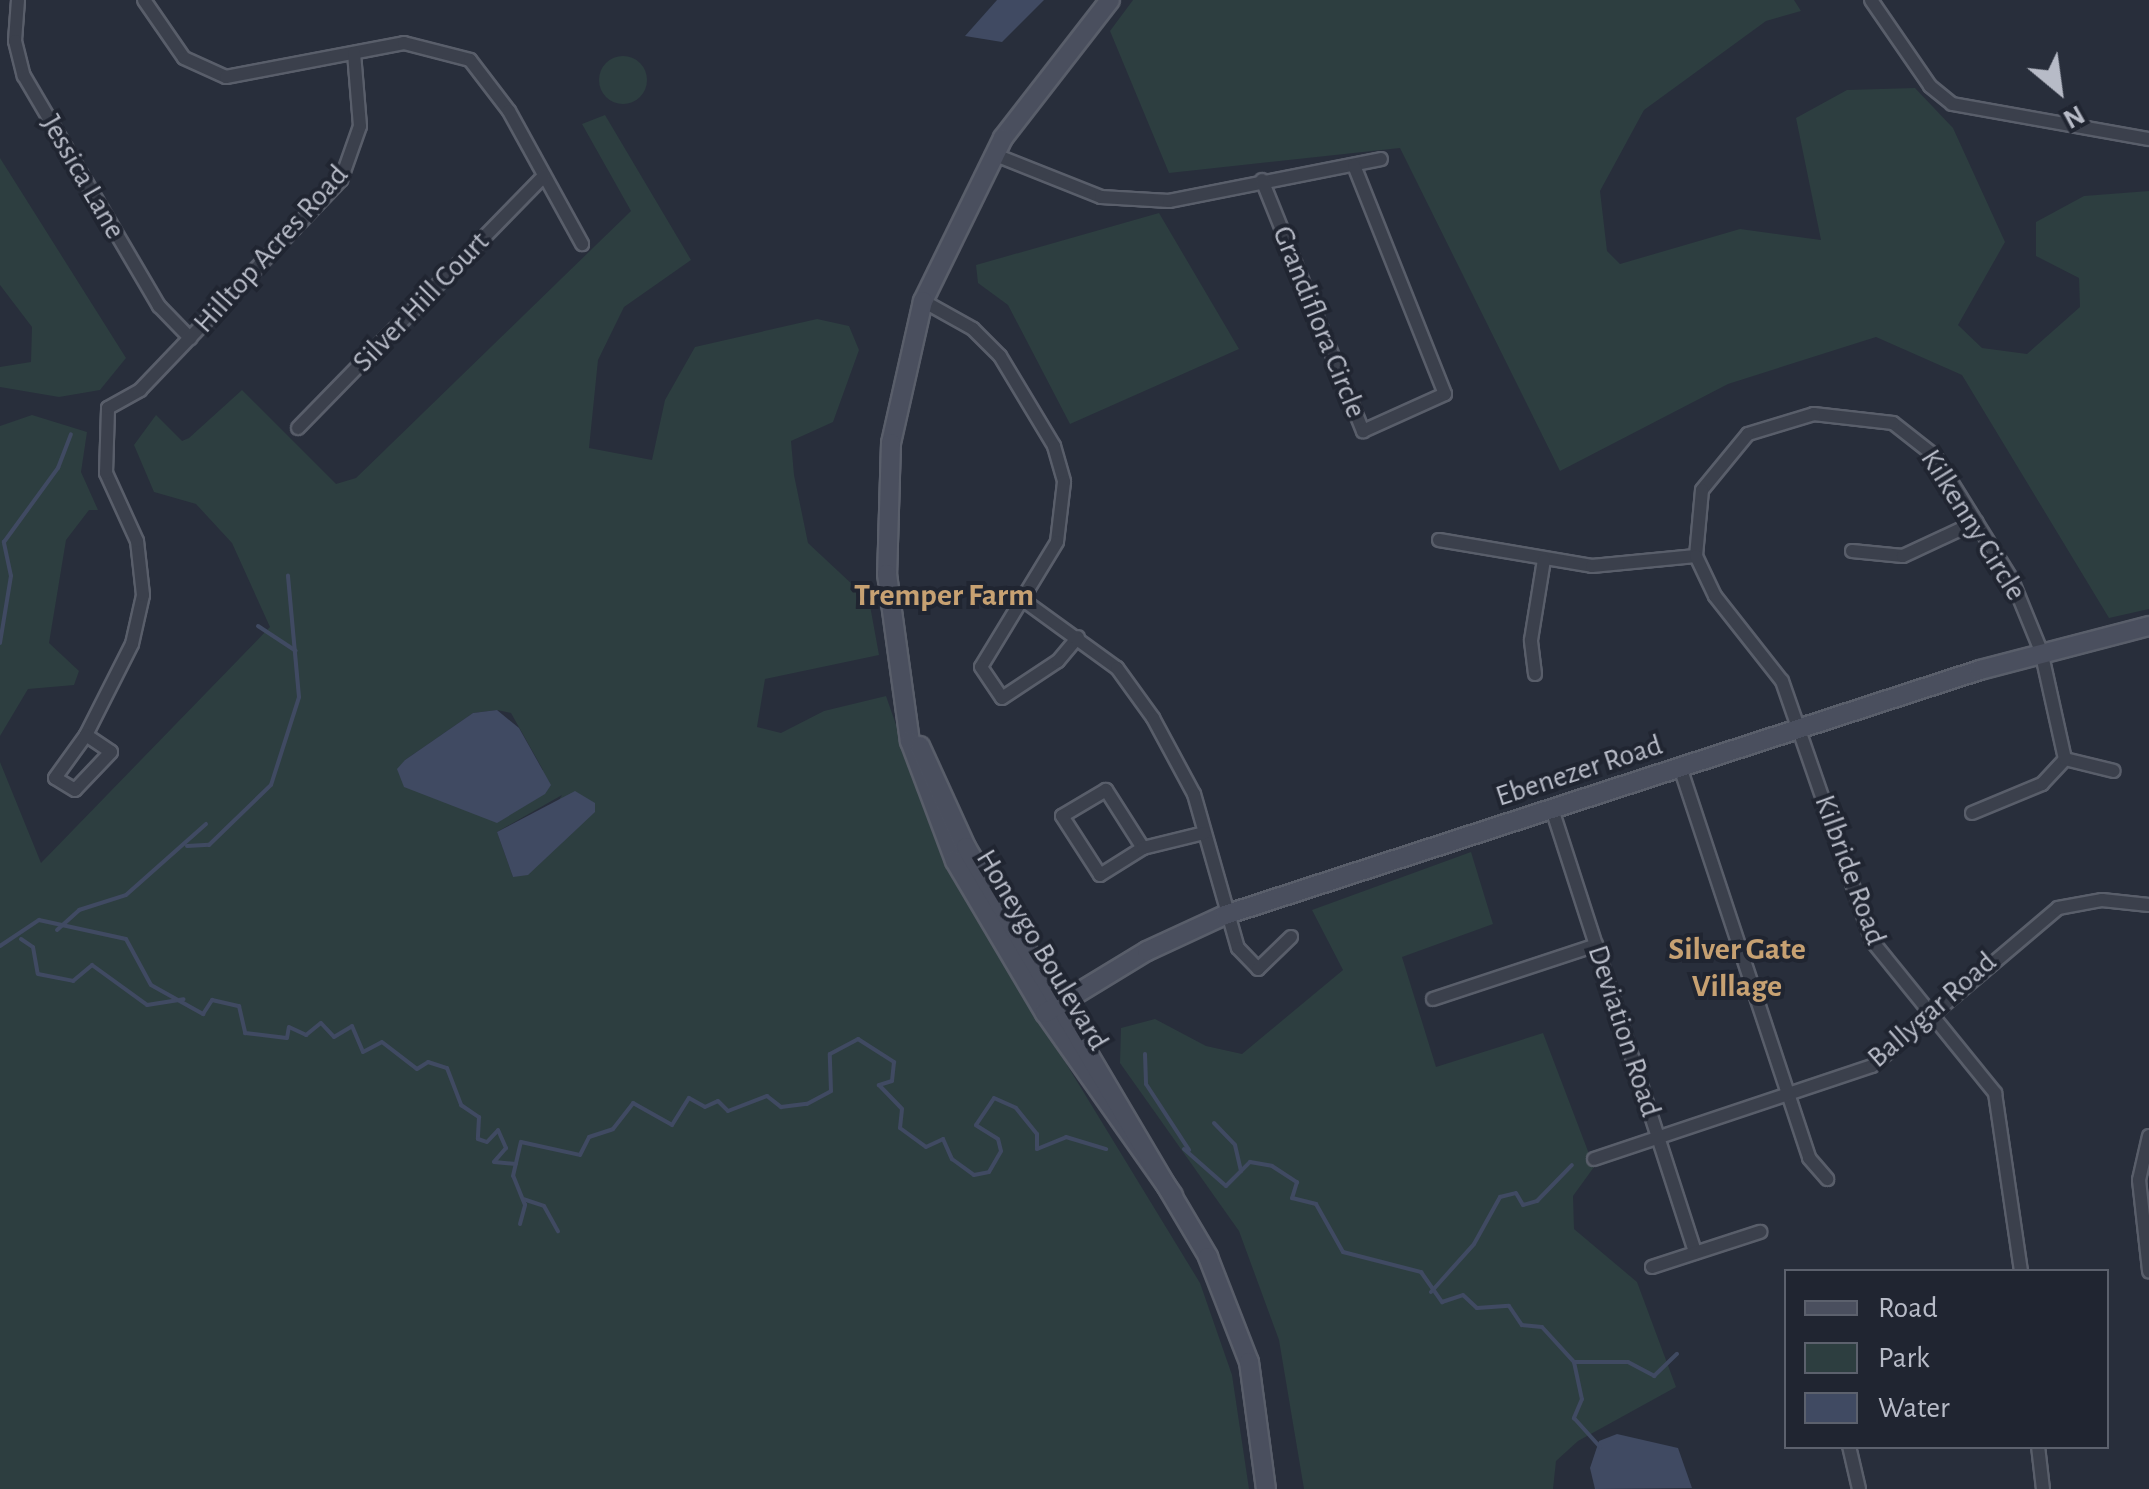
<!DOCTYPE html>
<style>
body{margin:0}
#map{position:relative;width:2149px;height:1489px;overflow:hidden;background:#282e3b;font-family:"Alegreya Sans",sans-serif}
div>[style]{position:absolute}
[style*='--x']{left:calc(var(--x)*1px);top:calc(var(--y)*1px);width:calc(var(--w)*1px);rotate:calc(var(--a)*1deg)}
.green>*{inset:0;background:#2d3e40}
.round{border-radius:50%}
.water>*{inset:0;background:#404a62}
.stream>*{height:4px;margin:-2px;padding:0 2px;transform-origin:2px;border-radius:2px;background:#404a62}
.roads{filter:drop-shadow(2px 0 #595e6a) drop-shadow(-2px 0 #595e6a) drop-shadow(0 2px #595e6a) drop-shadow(0 -2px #595e6a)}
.street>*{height:12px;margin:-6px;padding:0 6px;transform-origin:6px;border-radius:6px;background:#3b404c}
.secondary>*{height:18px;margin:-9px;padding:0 9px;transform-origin:9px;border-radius:9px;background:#4a4f5e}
span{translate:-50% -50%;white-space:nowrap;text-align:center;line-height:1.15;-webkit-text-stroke:8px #202531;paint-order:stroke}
.street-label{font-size:30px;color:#b7bbc7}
.neighbourhood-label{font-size:32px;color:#c7a172;font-weight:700}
.legend{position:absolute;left:1784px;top:1269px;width:325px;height:180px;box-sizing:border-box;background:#202531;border:2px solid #5c616d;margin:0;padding:12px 18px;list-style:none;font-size:30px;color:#b7bbc7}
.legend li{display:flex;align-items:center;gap:20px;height:50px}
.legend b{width:50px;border:2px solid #5c616d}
.north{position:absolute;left:2009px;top:40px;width:100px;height:100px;-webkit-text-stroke:8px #202531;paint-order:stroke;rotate:151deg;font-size:28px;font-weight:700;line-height:40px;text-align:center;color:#b7bbc7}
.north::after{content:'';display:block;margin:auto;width:35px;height:45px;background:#b7bbc7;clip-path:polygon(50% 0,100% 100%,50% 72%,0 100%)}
</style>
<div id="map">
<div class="green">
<i style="clip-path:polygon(1133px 0,1794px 0,1801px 11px,1766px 21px,1644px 110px,1600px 191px,1607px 251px,1620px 264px,1740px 229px,1821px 240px,1796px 118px,1847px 90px,1915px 88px,1953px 128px,2005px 242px,1958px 325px,1982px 348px,2027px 354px,2080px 307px,2079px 278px,2036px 256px,2036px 222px,2084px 196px,2149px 191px,2149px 609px,2109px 618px,1962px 375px,1876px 337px,1728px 384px,1560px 471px,1400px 148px,1169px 173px,1110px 31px)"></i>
<i class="round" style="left:599px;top:56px;width:48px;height:48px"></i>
<i style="clip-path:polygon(evenodd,605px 115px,691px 260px,624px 307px,598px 360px,589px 448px,652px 460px,665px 400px,695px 347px,817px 319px,849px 326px,859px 350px,833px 422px,791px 441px,794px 475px,808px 543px,869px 600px,879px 655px,765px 679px,757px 727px,781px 733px,824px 711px,886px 696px,945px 865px,1200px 1283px,1232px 1375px,1249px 1489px,0 1489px,0 762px,41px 863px,270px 627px,232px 543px,196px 504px,154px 492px,134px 445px,156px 415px,182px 441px,189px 438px,242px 390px,336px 484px,356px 478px,631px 211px,582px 124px,605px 115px,497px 710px,511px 713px,543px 770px,405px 760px,473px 713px,497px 710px,605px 115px,562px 795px,513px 877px,497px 832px,562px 795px)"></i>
<i style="clip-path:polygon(0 158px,126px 358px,100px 390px,59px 397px,0 387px,0 367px,31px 362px,32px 327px,0 285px)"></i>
<i style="clip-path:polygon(1159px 213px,1239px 349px,1070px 424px,1008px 305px,978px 283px,976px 265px)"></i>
<i style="clip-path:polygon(32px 415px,87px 432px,81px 472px,98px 510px,89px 510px,66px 540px,49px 643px,79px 671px,74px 685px,28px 689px,0 736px,0 426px)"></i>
<i style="clip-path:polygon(1471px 852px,1493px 924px,1402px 957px,1436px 1067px,1543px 1033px,1594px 1167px,1573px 1196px,1574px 1229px,1637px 1282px,1676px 1387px,1578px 1441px,1556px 1461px,1553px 1489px,1304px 1489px,1279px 1340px,1239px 1231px,1120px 1063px,1121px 1028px,1155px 1019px,1206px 1046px,1242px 1054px,1343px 970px,1312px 910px)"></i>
</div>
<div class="water">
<i style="clip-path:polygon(997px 0,1044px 0,1002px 42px,965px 36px)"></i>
<i style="clip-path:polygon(497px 710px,519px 728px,551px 785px,545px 794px,497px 823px,404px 787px,397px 769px,405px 760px,473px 713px)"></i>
<i style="clip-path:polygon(575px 791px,595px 803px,595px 812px,528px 875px,513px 877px,497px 832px)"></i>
<i style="clip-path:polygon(1617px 1434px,1678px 1448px,1692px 1488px,1595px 1489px,1590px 1468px,1599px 1441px)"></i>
</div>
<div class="stream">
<i style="--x:258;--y:626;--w:45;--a:33.3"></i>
<i style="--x:0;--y:643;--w:68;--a:-80.7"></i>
<i style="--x:11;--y:576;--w:35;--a:-102"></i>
<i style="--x:4;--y:542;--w:92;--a:-53.9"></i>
<i style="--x:58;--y:468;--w:36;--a:-69"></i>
<i style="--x:187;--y:846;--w:22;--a:-3"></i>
<i style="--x:209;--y:845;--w:86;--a:-44.1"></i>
<i style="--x:271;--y:785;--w:92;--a:-72.3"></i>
<i style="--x:299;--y:697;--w:122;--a:-95.2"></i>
<i style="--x:57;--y:930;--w:30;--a:-42"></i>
<i style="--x:79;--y:910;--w:49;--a:-17.7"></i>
<i style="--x:126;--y:895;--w:107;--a:-41.6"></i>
<i style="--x:21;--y:939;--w:14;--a:34"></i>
<i style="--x:33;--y:947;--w:27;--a:80"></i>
<i style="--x:38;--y:974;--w:36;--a:11"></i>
<i style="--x:73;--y:981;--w:25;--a:-40"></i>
<i style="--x:92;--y:965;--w:68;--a:36"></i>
<i style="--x:147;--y:1005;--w:37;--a:-9"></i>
<i style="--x:0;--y:946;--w:47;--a:-33.7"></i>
<i style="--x:39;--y:920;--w:89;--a:12.3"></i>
<i style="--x:126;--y:939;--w:52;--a:61.5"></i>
<i style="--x:151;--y:985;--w:60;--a:29.1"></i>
<i style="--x:203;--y:1014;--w:17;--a:-57"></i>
<i style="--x:212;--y:1000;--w:28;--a:13"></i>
<i style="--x:239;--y:1006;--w:28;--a:77"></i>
<i style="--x:245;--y:1033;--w:42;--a:6.8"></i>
<i style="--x:287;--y:1038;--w:11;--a:-80"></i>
<i style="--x:289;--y:1027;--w:19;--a:25"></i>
<i style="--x:306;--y:1035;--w:19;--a:-39"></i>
<i style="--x:321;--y:1023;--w:19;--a:47"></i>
<i style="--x:334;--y:1037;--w:21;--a:-31"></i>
<i style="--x:352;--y:1026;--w:28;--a:67"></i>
<i style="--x:363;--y:1052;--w:21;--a:-28"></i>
<i style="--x:382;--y:1042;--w:44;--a:37.6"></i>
<i style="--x:417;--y:1069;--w:13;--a:-32"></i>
<i style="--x:428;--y:1062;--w:20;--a:18"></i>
<i style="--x:447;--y:1068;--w:40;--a:69"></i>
<i style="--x:461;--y:1105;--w:22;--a:34"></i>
<i style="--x:479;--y:1117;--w:22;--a:93"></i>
<i style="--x:478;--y:1139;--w:9;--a:18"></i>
<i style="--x:487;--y:1142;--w:16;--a:-47"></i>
<i style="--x:498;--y:1130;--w:20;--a:66"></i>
<i style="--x:506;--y:1148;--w:18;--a:131"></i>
<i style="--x:494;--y:1162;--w:22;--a:5"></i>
<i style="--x:1145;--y:1054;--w:30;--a:88"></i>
<i style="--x:1146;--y:1084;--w:79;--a:56.9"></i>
<i style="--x:1214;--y:1123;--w:30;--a:46"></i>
<i style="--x:1235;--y:1145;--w:27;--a:77"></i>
<i style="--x:1184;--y:1149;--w:56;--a:41.4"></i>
<i style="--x:1226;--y:1186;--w:34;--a:-45"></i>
<i style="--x:1250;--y:1162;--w:22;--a:10"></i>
<i style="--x:1272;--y:1166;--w:30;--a:33"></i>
<i style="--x:1297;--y:1182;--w:17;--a:107"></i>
<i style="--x:1292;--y:1198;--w:25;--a:14"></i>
<i style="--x:1316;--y:1204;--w:55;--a:60.6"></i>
<i style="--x:1343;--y:1252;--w:81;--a:14.4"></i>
<i style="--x:1421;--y:1272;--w:37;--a:55"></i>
<i style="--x:1442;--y:1302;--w:22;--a:-18"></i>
<i style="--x:1463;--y:1295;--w:19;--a:43"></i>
<i style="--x:1477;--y:1308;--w:32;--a:-4"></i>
<i style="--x:1509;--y:1306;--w:23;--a:56"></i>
<i style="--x:1522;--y:1325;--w:20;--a:6"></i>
<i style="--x:1542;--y:1327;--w:47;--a:47.6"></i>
<i style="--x:1574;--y:1362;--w:38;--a:78"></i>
<i style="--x:1582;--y:1399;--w:21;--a:113"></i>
<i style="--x:1574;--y:1418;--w:39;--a:48"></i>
<i style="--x:523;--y:1199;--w:22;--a:18"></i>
<i style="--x:544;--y:1206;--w:29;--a:61"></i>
<i style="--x:520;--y:1224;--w:20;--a:-75"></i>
<i style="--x:525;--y:1205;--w:31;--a:-112"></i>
<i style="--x:513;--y:1176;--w:35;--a:-77"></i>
<i style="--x:521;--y:1142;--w:60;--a:12.4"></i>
<i style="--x:580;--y:1155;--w:20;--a:-63"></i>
<i style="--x:589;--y:1137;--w:25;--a:-18"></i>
<i style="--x:613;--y:1129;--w:33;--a:-52"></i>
<i style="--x:633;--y:1103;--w:45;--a:29.4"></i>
<i style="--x:672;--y:1125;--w:32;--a:-58"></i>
<i style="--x:689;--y:1098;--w:18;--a:29"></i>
<i style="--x:705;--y:1107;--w:14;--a:-25"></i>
<i style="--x:718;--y:1101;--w:14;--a:45"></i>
<i style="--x:728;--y:1111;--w:42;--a:-21"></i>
<i style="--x:767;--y:1096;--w:18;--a:38"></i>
<i style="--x:781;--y:1107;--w:26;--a:-7"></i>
<i style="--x:807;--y:1104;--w:27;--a:-28"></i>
<i style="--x:831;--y:1091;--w:37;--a:-92"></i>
<i style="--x:830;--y:1054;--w:32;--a:-28"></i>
<i style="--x:858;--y:1039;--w:43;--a:32.6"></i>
<i style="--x:894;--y:1062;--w:19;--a:96"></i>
<i style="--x:892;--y:1081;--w:14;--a:163"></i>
<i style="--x:879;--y:1085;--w:33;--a:46"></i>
<i style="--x:902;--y:1109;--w:19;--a:96"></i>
<i style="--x:900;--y:1128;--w:32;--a:36"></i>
<i style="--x:926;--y:1147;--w:19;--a:-25"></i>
<i style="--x:943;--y:1139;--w:22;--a:66"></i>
<i style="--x:952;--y:1159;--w:27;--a:36"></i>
<i style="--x:974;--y:1175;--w:15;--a:-11"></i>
<i style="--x:989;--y:1172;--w:24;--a:-60"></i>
<i style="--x:1001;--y:1151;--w:12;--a:-104"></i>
<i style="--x:998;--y:1139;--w:26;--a:-148"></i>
<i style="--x:976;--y:1125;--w:32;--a:-56"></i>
<i style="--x:994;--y:1098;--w:24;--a:24"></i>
<i style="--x:1016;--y:1108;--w:33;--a:51"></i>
<i style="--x:1037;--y:1134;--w:15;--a:90"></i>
<i style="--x:1037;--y:1149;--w:31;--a:-22"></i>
<i style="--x:1066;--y:1137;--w:42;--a:16.7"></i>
<i style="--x:1431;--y:1292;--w:64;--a:-48.1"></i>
<i style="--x:1474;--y:1244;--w:54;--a:-61"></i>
<i style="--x:1500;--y:1197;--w:16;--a:-14"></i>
<i style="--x:1516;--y:1193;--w:14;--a:60"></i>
<i style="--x:1523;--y:1205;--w:15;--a:-16"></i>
<i style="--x:1537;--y:1201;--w:50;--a:-45.8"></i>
<i style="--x:1574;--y:1362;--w:54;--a:0"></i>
<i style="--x:1628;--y:1362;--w:30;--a:28"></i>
<i style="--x:1654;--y:1376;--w:32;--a:-44"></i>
</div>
<div class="roads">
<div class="street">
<i style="--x:18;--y:0;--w:41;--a:94.2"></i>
<i style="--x:15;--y:41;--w:36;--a:76"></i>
<i style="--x:24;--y:76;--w:267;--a:59.6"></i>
<i style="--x:159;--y:306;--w:45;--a:45.9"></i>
<i style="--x:144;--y:0;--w:70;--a:55.4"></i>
<i style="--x:184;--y:58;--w:46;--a:24.3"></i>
<i style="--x:226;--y:77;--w:181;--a:-10.8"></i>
<i style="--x:404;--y:43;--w:68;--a:14.4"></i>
<i style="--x:470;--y:60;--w:64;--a:52.6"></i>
<i style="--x:509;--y:111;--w:152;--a:61.2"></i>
<i style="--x:1871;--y:0;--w:104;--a:55.5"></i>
<i style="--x:1930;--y:86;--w:28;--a:39"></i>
<i style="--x:1952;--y:104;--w:200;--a:10.1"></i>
<i style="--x:993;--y:154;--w:116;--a:21.7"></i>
<i style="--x:1101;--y:197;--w:68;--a:3.4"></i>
<i style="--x:1169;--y:201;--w:216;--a:-11.2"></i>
<i style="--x:1262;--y:180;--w:271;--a:68.1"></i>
<i style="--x:1363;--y:431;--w:90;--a:-24.3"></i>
<i style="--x:1445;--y:394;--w:246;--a:-111.7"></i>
<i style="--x:923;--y:301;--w:57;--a:29.2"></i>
<i style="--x:973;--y:329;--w:38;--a:45"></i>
<i style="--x:1000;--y:356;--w:105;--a:59"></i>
<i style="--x:1054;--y:446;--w:37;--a:74"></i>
<i style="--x:1064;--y:482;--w:60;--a:96.7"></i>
<i style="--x:1057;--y:542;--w:146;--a:121.3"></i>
<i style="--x:981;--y:667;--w:37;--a:56"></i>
<i style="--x:1002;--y:698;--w:67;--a:-33.5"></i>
<i style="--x:1058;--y:661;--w:31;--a:-50"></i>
<i style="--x:298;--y:428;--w:352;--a:-45.7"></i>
<i style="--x:1439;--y:540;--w:155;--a:9.6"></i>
<i style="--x:1592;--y:566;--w:104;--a:-5.5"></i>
<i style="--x:1852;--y:551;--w:51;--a:5.6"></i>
<i style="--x:1903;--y:556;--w:81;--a:-25"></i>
<i style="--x:1023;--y:600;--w:116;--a:35.9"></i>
<i style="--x:1117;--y:668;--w:62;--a:54.2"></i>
<i style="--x:1153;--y:718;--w:86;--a:61.7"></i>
<i style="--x:1194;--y:794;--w:160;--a:74.1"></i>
<i style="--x:1238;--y:948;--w:29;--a:46"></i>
<i style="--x:1258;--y:969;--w:46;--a:-44.1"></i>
<i style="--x:1535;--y:674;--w:34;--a:-97"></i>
<i style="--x:1531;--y:640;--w:81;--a:-80.8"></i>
<i style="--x:86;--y:735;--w:102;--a:-63.2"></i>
<i style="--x:132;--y:644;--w:50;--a:-77.3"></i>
<i style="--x:143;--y:595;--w:54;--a:-96.3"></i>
<i style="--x:137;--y:541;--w:75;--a:-114.5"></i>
<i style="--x:106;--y:473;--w:65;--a:-88.2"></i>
<i style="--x:108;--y:408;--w:37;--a:-29"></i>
<i style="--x:140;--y:390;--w:291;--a:-46.3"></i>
<i style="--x:341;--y:180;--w:57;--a:-70.6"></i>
<i style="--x:360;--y:126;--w:73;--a:-94.7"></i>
<i style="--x:86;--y:735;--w:30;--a:34"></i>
<i style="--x:111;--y:752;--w:52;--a:133.5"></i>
<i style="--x:75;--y:790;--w:23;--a:-149"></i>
<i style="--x:55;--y:778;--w:53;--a:-54.2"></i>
<i style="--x:2065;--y:759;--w:50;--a:13.8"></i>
<i style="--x:1680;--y:767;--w:412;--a:71.7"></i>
<i style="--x:1809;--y:1158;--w:28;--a:49"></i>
<i style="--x:1552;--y:809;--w:466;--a:72.1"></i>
<i style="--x:1972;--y:813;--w:76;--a:-22.5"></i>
<i style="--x:2042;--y:784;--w:34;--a:-47"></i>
<i style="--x:2065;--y:759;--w:111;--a:-102.5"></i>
<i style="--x:2041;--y:651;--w:77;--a:-112.2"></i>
<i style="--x:2012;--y:580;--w:146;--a:-121.8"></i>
<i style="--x:1935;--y:456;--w:53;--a:-141.8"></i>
<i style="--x:1893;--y:423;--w:80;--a:-173.5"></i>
<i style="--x:1814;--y:414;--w:69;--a:163.1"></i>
<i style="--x:1748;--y:434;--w:72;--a:129.4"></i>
<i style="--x:1702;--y:490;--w:66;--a:95.2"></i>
<i style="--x:1696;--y:556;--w:44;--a:64.6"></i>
<i style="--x:1715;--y:596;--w:108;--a:51.8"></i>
<i style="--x:1782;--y:681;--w:275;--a:70.9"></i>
<i style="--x:1872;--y:941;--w:196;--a:51"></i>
<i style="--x:1995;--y:1093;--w:181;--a:81.7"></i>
<i style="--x:1143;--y:848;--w:69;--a:-122.5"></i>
<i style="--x:1106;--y:790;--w:51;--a:149.4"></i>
<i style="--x:1062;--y:816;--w:70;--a:57.2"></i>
<i style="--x:1100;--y:875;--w:51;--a:-32.1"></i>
<i style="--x:1143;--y:848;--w:63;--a:-13.8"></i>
<i style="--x:1433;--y:999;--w:172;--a:-18.3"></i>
<i style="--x:2149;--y:1136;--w:45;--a:102.8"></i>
<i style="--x:2139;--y:1180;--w:92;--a:83.7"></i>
<i style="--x:1594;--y:1159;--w:293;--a:-18.5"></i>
<i style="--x:1872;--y:1066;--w:244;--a:-40.3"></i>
<i style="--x:2058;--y:908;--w:45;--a:-10.3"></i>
<i style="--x:2102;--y:900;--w:47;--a:6.1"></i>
<i style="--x:1652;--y:1267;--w:114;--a:-18"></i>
<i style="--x:1849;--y:1446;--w:44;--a:76.9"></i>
<i style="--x:2038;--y:1446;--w:43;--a:83.4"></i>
</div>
<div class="secondary">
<i style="--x:1110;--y:0;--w:175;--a:127.8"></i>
<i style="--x:1003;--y:138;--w:182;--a:116.1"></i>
<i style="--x:923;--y:301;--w:146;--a:102.7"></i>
<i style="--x:891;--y:443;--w:131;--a:91.7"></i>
<i style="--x:887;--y:574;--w:169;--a:82.2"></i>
<i style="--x:910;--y:741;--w:128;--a:69.4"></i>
<i style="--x:955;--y:861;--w:177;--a:59.4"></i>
<i style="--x:1045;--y:1013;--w:223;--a:54.9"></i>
<i style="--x:920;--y:746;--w:111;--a:65.5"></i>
<i style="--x:966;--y:847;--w:476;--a:59.4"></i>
<i style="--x:1208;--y:1257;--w:113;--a:68.7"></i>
<i style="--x:1249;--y:1362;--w:128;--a:82.4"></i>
<i style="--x:1045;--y:1013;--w:119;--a:-31.3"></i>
<i style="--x:1147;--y:951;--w:86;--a:-24.8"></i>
<i style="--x:1225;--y:915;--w:794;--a:-17.98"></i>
<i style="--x:1980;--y:670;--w:175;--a:-14.6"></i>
</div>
</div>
<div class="street-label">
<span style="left:83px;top:177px;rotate:60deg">Jessica Lane</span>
<span style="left:271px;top:249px;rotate:-48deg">Hilltop Acres Road</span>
<span style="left:421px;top:302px;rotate:-46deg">Silver Hill Court</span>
<span style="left:1319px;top:322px;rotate:68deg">Grandiflora Circle</span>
<span style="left:1973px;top:525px;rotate:58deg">Kilkenny Circle</span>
<span style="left:1579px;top:771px;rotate:-18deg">Ebenezer Road</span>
<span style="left:1850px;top:870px;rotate:70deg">Kilbride Road</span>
<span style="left:1042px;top:950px;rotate:59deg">Honeygo Boulevard</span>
<span style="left:1932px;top:1010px;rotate:-41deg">Ballygar Road</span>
<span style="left:1624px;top:1031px;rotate:72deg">Deviation Road</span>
</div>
<div class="neighbourhood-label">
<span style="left:944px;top:595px">Tremper Farm</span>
<span style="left:1737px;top:968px">Silver Gate<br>Village</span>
</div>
<ul class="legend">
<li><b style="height:12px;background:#4a4f5e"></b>Road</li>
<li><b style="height:28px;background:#2d3e40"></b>Park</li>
<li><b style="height:28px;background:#404a62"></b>Water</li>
</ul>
<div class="north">N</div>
</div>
